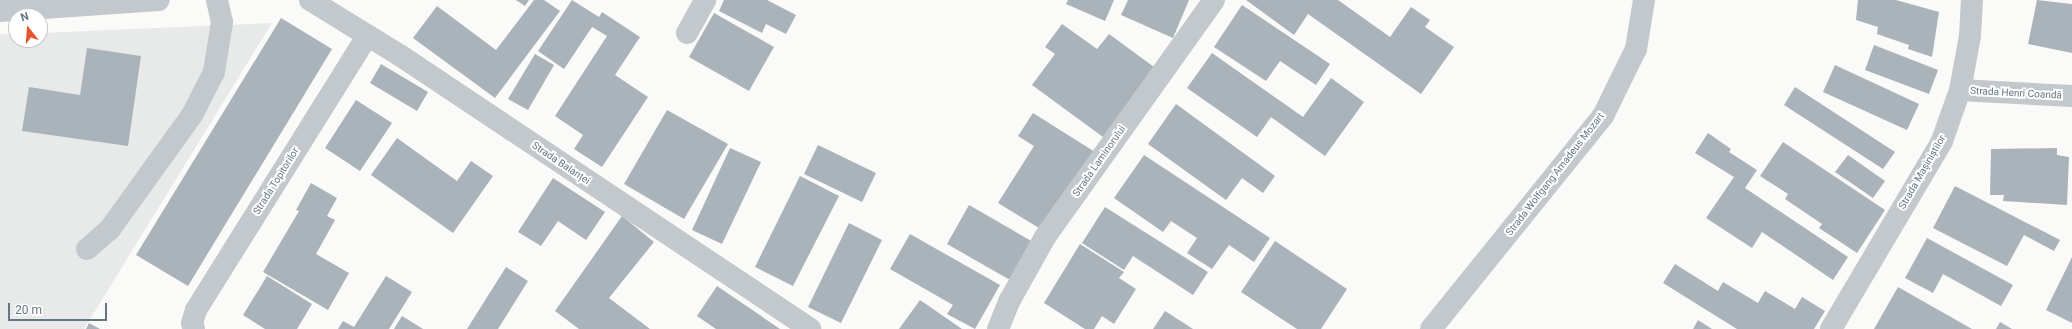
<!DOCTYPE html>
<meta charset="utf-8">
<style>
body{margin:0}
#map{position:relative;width:2072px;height:329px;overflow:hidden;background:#fafaf8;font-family:Roboto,sans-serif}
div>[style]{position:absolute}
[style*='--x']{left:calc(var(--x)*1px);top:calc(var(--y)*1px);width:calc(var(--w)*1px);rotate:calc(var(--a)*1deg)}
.built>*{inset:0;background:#e8e9e9}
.building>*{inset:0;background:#aab3b9}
.minor>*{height:22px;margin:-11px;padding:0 11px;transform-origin:11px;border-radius:11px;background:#c3c8cc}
span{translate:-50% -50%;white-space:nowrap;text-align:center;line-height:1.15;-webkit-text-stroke:4px #fff;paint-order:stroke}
.street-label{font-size:10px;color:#657683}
.north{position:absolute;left:8px;top:8px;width:40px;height:40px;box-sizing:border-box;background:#fff;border:1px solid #c1c8cd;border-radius:50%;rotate:343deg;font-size:11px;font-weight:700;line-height:16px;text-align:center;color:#657683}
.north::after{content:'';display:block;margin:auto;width:14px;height:18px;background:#e4572e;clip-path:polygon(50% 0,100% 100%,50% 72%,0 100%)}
.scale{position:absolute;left:8px;top:303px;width:99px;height:18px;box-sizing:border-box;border:2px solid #657683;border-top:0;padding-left:5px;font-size:12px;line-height:14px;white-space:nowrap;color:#657683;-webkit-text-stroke:3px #fff;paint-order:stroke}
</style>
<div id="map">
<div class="built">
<i style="clip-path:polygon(272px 23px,84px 329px,0 329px,0 34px,16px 34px,16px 40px,40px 40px,40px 33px)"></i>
</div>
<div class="building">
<i style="clip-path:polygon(516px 0,529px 0,525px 6px)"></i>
<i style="clip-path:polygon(534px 0,544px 0,560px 11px,495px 98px,413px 38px,437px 6px,496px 50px)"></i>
<i style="clip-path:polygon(572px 0,599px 17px,602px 12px,640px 37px,615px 75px,648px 97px,602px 167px,574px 149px,583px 135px,555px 116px,607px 36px,592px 27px,564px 69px,538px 51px)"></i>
<i style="clip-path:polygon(724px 0,767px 0,796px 15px,786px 34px,766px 24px,762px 33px,719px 11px)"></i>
<i style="clip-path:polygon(1068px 0,1114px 0,1105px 21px,1066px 4px)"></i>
<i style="clip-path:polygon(1128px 0,1189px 0,1173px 38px,1121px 15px)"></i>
<i style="clip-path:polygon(1246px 0,1338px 0,1390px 37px,1411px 7px,1430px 20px,1425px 27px,1454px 47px,1421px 94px,1308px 14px,1294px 35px)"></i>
<i style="clip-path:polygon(1858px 0,1896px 0,1939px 12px,1932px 57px,1908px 49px,1909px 45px,1877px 34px,1878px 27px,1856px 20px)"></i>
<i style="clip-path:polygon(2037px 0,2072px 4px,2072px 53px,2028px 44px)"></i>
<i style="clip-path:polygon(1242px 5px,1330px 64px,1316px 85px,1280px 61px,1266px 81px,1214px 47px)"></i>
<i style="clip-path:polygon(714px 13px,774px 47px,749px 91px,689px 57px)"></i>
<i style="clip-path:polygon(281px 18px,332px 49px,188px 286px,136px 255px)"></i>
<i style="clip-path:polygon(1062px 24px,1097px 49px,1109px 34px,1154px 67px,1103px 137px,1032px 85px,1055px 54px,1045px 47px)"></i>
<i style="clip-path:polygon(1874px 45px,1938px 70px,1929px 94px,1865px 70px)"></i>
<i style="clip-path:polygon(87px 48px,141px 56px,128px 146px,22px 131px,29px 87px,80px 95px)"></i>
<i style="clip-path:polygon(1212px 53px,1303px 117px,1331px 78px,1364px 102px,1325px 156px,1271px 117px,1257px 137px,1187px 88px)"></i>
<i style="clip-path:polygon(535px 54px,554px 65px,528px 110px,508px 99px)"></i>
<i style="clip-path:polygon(381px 64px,428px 92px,417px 111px,370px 83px)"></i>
<i style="clip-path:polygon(1835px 65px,1919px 104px,1907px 130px,1823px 92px)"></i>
<i style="clip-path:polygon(1795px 87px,1895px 152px,1883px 169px,1784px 105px)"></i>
<i style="clip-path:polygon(356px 100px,392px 123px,360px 171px,325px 148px)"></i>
<i style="clip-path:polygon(1176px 104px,1275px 176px,1263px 193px,1242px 178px,1226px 200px,1148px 144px)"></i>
<i style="clip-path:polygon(667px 110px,728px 144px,684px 219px,624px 184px)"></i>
<i style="clip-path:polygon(1033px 113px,1095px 152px,1044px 231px,998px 203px,1034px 146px,1018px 136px)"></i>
<i style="clip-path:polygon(1708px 133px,1731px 149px,1729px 152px,1757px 170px,1745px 188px,1848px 257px,1833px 280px,1762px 232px,1752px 248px,1706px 218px,1734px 177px,1695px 153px)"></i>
<i style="clip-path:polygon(397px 138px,457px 181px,471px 161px,493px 176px,453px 233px,371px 175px)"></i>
<i style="clip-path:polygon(1783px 142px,1885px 210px,1857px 253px,1819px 228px,1822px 224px,1785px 199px,1788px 194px,1760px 176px)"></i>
<i style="clip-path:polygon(818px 145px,876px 173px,862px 202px,804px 174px)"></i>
<i style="clip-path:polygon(730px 148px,761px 162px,722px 244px,692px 230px)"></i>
<i style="clip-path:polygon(2057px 148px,2057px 155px,2069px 157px,2067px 205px,2003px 201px,2004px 195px,1990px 195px,1991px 149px)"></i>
<i style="clip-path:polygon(1144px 155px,1270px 238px,1254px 262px,1229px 245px,1212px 269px,1187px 253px,1197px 238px,1171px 221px,1163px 232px,1114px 198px)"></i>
<i style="clip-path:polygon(1848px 155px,1885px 181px,1873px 198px,1835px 172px)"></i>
<i style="clip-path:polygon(800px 176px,839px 196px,793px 286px,755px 267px)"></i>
<i style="clip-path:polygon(553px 178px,605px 212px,586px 240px,558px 221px,541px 246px,518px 232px)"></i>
<i style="clip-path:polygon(311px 183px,337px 198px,327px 216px,335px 220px,316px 254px,349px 273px,328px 310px,263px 272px,299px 211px,296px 210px)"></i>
<i style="clip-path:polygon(1955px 186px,2060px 240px,2054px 251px,2024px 235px,2007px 266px,1933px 228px)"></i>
<i style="clip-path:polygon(969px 205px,1033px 242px,1010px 280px,947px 244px)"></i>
<i style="clip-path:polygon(1105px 207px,1208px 272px,1193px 295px,1133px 256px,1124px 270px,1082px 243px)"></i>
<i style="clip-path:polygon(622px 216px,654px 242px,609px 298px,650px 329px,579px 329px,555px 311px)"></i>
<i style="clip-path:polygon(849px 223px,882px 240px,841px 323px,808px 307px)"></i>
<i style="clip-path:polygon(910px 234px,1000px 285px,975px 329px,947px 314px,953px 305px,890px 269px)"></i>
<i style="clip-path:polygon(1927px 238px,2013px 285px,2001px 306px,1943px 274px,1933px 293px,1905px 278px)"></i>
<i style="clip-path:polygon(1275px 241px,1347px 289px,1321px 329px,1297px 329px,1241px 292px)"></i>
<i style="clip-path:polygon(1080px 244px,1124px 272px,1119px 278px,1136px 289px,1114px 324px,1102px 316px,1094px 329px,1085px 329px,1044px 303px)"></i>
<i style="clip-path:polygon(2072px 257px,2072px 323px,2046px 310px)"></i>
<i style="clip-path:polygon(1675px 264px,1718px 291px,1723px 282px,1758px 303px,1765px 291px,1795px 309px,1802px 297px,1825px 311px,1814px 329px,1737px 329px,1663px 283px)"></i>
<i style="clip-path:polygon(506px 267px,528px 281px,498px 329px,467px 329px)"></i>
<i style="clip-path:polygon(267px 276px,312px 304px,297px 329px,265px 329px,243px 315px)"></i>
<i style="clip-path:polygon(386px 276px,412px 292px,389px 329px,338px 329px,343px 321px,354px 327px)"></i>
<i style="clip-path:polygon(717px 286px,780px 329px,716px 329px,697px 316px)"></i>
<i style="clip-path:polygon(1898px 287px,1972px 329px,1874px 329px)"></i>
<i style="clip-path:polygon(920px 300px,962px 329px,899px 329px)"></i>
<i style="clip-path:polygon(1165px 311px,1193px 329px,1153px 329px)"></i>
<i style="clip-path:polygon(402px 316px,423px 329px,394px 329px)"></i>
<i style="clip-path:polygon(1698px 320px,1712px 329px,1693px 329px)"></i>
<i style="clip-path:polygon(2000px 322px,2012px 329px,1996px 329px)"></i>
<i style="clip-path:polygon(89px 323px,100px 329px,86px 329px)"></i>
</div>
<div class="minor">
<i style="--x:310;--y:0;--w:107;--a:31.6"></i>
<i style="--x:401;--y:56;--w:492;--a:33.7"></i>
<i style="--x:0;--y:11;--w:159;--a:-4"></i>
<i style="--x:687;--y:33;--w:38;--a:-61"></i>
<i style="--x:1960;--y:90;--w:112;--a:3.1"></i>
<i style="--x:87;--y:249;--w:30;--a:-41"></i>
<i style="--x:110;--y:229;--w:140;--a:-54.3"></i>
<i style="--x:192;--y:115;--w:48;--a:-62.9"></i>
<i style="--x:214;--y:72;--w:51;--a:-80.9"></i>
<i style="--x:222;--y:22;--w:23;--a:-103"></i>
<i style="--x:194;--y:329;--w:6;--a:-108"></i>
<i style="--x:192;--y:323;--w:14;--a:-73"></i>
<i style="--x:196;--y:310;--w:324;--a:-58"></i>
<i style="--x:998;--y:329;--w:31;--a:-68"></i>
<i style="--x:1010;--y:300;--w:72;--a:-60.9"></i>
<i style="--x:1045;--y:237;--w:291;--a:-54.5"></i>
<i style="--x:1431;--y:329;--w:274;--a:-51.1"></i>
<i style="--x:1603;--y:116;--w:75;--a:-63.8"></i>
<i style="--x:1636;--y:49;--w:50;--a:-80.7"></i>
<i style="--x:1831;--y:329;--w:218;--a:-59.4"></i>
<i style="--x:1942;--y:141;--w:54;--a:-70.6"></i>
<i style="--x:1960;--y:90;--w:55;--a:-79.5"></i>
<i style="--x:1970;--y:36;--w:36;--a:-87"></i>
</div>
<div class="street-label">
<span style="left:2016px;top:93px;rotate:3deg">Strada Henri Coandă</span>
<span style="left:1099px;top:161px;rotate:-55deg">Strada Laminorului</span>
<span style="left:561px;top:163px;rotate:34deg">Strada Balanței</span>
<span style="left:1922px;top:172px;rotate:-60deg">Strada Mașiniștilor</span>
<span style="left:1555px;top:174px;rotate:-52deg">Strada Wolfgang Amadeus Mozart</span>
<span style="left:276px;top:181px;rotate:-58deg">Strada Topitorilor</span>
</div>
<div class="north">N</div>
<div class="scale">20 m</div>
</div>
